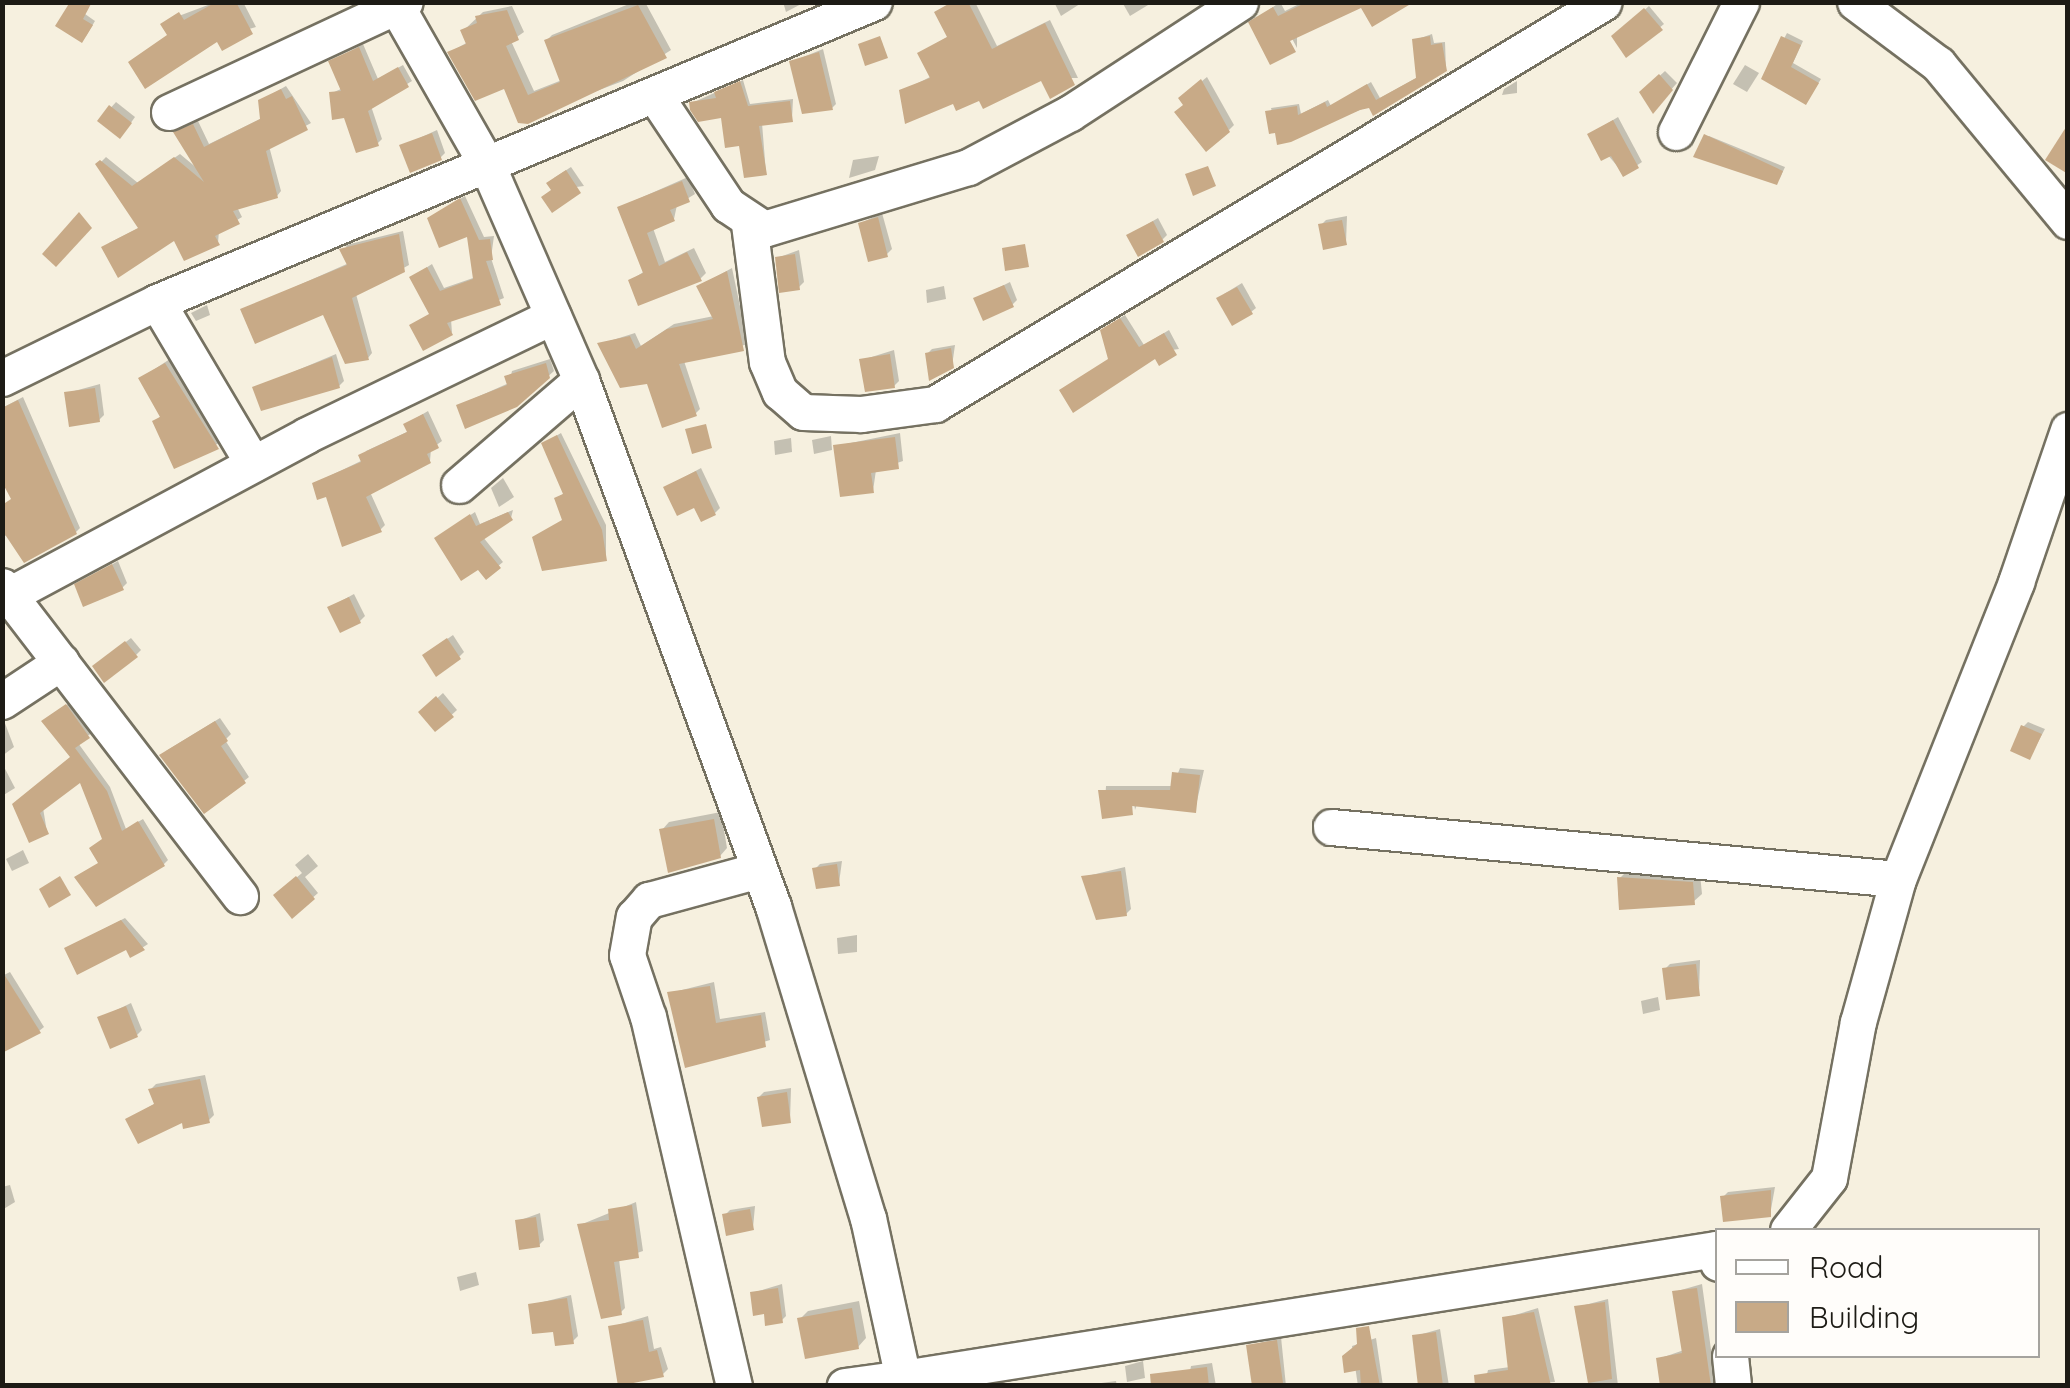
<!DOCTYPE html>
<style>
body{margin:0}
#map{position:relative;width:2070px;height:1388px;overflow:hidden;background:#f6f0df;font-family:Quicksand,sans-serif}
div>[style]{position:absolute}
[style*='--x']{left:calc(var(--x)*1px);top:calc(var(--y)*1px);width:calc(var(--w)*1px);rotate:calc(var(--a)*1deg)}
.shadow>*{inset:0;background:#0003}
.building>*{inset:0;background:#c8aa87}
.roads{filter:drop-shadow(2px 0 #757161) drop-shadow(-2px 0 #757161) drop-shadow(0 2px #757161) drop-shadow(0 -2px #757161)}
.minor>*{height:35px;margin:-17.5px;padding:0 17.5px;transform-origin:17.5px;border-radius:17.5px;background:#fff}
span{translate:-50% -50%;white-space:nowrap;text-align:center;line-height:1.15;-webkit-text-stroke:8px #fffdfa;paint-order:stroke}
.frame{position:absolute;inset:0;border:5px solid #1d1b15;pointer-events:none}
.legend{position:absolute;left:1715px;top:1228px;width:325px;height:130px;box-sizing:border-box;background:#fffdfa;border:2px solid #a5a39e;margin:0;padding:12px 18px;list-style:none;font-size:30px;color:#1d1b15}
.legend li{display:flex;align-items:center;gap:20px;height:50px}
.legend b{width:50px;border:2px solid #a5a39e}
</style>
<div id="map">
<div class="shadow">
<i style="clip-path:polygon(216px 2px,243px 2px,256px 27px,218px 38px,169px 35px,168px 20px)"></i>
<i style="clip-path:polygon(634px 2px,645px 2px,671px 50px,623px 81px,520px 120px,505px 86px,450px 52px,468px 42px,463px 31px,483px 12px,512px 6px,524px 32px,511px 41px,534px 91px,562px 80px,547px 40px,552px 35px)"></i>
<i style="clip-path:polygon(783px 2px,805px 2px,786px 12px)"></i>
<i style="clip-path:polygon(952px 2px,975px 2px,997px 46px,1050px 20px,1078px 78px,1042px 78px,955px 101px,902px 91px,932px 76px,920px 53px,949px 36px)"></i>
<i style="clip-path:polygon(1054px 2px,1083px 2px,1061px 16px)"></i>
<i style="clip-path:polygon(1122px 2px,1153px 2px,1130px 16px)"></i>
<i style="clip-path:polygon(1280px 2px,1285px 11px,1303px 2px,1362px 5px,1297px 36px,1297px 48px,1287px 29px,1252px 22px)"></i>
<i style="clip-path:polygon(1649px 6px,1664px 24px,1626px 55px,1615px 36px)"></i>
<i style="clip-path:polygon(85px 14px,95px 21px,86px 36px,59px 26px)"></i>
<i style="clip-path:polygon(1787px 33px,1803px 41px,1793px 63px,1821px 79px,1809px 98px,1764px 78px)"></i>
<i style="clip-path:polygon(1432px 34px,1434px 43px,1445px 42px,1446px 69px,1370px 106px,1279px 141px,1271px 108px,1299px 104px,1301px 114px,1328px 100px,1331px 106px,1371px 82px,1380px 98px,1418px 77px,1415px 40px)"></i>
<i style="clip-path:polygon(363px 44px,378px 79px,403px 65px,412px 81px,371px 106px,382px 139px,378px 143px,332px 93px,343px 88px,331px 62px)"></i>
<i style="clip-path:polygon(823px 49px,836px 104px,832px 108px,791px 62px)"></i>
<i style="clip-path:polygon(1745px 65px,1759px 73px,1747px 92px,1733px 84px)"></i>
<i style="clip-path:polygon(1665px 71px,1677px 83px,1653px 110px,1642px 92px)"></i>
<i style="clip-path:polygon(1207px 77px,1234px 125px,1229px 130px,1186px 94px)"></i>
<i style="clip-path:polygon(743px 80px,750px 104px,793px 99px,792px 119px,762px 123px,766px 173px,723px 116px,692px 103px)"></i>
<i style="clip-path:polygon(1517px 81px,1517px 93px,1502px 95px,1504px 89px)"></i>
<i style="clip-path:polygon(286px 86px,311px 123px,269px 146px,281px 191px,277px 196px,237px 207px,242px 217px,219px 231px,218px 243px,175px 237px,109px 243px,141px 227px,99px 164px,106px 157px,138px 183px,180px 154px,198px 169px,176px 133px,180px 128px,198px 121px,209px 144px,262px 118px,260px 101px)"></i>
<i style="clip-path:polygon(116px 102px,135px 117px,125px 131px,100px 120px)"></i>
<i style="clip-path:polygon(1618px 117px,1642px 162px,1624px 174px,1590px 134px)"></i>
<i style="clip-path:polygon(437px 130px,445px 153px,440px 158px,402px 146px)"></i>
<i style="clip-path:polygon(1709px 136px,1785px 167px,1780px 178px,1776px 182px,1704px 140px)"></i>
<i style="clip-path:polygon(879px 156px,875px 170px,849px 178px,853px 160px)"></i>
<i style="clip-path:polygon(571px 167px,584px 186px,553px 190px,554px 178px)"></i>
<i style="clip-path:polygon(688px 177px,695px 194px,677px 205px,674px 219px,653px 228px,665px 262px,694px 248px,706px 273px,700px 279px,631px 280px,645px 271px,620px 207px)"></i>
<i style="clip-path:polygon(465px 196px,484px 237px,494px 236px,491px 258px,504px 298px,451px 319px,452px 333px,412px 277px,432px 264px,444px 288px,476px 277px,470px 234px,435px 214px)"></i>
<i style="clip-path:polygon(882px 213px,892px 249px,887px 254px,861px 223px)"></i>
<i style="clip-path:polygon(1347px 216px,1346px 243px,1321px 225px,1326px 220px)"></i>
<i style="clip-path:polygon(1158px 218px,1167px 235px,1162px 240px,1129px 235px)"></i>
<i style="clip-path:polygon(403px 231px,409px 265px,356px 294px,372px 353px,368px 358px,325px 312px,243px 310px,349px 263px,346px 245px)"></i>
<i style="clip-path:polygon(799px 250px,804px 282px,799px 287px,777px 258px)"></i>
<i style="clip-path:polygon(732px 268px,748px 344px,684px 361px,700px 409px,695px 414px,600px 344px,635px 333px,641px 346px,674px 324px,714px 316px,699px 286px)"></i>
<i style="clip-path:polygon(1010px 282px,1017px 300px,1012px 305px,976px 299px)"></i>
<i style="clip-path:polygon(1242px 283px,1256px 308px,1251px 312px,1224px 294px)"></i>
<i style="clip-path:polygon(944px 286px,946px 299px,927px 303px,926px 290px)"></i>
<i style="clip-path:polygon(207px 305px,210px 315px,196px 321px,191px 313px)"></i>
<i style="clip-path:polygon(1125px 315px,1144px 345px,1169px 330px,1179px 349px,1110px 358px,1107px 326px)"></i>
<i style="clip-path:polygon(955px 345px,952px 366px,927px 354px,932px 349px)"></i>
<i style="clip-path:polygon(894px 350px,899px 381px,894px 386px,862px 360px)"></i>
<i style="clip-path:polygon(336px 354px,344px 381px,339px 386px,255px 388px)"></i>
<i style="clip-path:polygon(173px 357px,225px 440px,175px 466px,155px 421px,162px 415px,141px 378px)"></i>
<i style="clip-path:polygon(550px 359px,554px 371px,516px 405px,459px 405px,509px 383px,512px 371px)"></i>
<i style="clip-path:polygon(100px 384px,104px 415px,99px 420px,67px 393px)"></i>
<i style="clip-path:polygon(23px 397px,80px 528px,76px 532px,2px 536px,2px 506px,14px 499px,2px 456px,2px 408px)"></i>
<i style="clip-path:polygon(428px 411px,442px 441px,431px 449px,430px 461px,370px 492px,385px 525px,380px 530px,315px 483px,363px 460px,366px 451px,409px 431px,406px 424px)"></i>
<i style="clip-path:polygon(561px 433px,606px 525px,606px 559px,565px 519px,556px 498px,565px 493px,549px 440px)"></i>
<i style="clip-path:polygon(900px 433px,903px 461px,876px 470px,873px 491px,836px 446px)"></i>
<i style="clip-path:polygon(831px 436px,832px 450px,814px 454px,812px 440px)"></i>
<i style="clip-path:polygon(791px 438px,792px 452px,775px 455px,774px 441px)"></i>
<i style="clip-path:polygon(701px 468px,720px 508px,715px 513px,666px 487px)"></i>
<i style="clip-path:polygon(503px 478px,514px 497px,499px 507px,491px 488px)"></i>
<i style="clip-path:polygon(513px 510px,511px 518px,483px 537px,503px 562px,486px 576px,442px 534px,475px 512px,480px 524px)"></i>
<i style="clip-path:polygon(118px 561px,127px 583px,122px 588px,77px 585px)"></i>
<i style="clip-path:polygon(354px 594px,365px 616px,360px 621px,330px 607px)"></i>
<i style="clip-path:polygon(453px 635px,464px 652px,459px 657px,430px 651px)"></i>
<i style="clip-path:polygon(131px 638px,141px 650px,136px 655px,100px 662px)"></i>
<i style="clip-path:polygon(443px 693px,457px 710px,436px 729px,422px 712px)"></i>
<i style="clip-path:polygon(71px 702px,93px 732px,78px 743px,110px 787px,126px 829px,143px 819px,168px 860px,164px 864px,101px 862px,104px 839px,81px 779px,43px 808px,47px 832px,15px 804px,73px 757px,48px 718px)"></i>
<i style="clip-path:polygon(3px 718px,14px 747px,2px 756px)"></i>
<i style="clip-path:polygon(220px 718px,231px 734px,225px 740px,249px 777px,244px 781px,166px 751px)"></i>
<i style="clip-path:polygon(2028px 722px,2045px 729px,2030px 757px,2023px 727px)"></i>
<i style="clip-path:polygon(2px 763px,15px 788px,2px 796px)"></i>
<i style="clip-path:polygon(1180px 768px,1204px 770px,1195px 810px,1137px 804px,1135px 810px,1133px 794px,1132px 813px,1104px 816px,1106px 786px,1173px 786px)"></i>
<i style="clip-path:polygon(721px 812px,727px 848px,720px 856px,662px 830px,669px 822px)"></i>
<i style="clip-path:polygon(23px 850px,29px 863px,12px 871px,6px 859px)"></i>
<i style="clip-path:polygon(308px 854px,318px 866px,305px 877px,318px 893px,293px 915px,276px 895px,302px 873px,295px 865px)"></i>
<i style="clip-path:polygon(842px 861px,839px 883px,815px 869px,820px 864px)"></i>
<i style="clip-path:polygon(1125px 867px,1131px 909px,1126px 914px,1083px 877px)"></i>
<i style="clip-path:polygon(1628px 870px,1700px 874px,1702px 894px,1693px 902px,1620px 878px)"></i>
<i style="clip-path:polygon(125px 918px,148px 944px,131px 955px,127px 947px,67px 948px)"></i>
<i style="clip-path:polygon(857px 935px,857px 952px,838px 954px,837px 938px)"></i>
<i style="clip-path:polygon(1700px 960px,1699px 994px,1665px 969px,1670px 964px)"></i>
<i style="clip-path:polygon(10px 972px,44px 1027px,39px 1031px,2px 976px)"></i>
<i style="clip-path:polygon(714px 982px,720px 1019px,765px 1012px,770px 1040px,687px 1065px,670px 993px)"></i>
<i style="clip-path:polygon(1658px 997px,1660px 1010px,1643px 1014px,1641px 1001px)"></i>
<i style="clip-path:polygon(131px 1003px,142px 1030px,137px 1035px,100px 1018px)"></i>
<i style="clip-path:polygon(205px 1075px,214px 1115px,209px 1120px,128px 1119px,156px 1103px,151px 1089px,156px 1084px)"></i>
<i style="clip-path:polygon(791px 1088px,790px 1120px,759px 1097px,764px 1092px)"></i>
<i style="clip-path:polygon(10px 1185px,15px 1202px,2px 1210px,2px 1187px)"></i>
<i style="clip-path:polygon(1775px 1187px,1770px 1215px,1723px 1197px,1728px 1192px)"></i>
<i style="clip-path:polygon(636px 1202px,643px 1251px,619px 1259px,625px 1308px,620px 1313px,580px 1225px)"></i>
<i style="clip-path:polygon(755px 1206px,753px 1228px,725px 1215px,730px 1210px)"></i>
<i style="clip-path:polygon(540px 1213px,544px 1240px,539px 1245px,518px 1221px)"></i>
<i style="clip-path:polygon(476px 1272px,479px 1285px,460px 1291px,457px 1277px)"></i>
<i style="clip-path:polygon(782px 1284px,786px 1316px,781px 1321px,752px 1293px)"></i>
<i style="clip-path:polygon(1702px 1284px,1716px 1386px,1673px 1386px,1658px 1359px,1684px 1350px,1674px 1292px)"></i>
<i style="clip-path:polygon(571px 1295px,578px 1336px,573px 1341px,531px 1305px)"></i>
<i style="clip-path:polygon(1608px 1299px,1618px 1386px,1590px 1386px,1577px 1307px)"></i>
<i style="clip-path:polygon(859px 1301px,866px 1338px,858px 1347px,800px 1319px,808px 1311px)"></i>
<i style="clip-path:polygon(1538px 1308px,1555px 1382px,1484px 1386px,1488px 1370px,1510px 1367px,1505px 1318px)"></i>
<i style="clip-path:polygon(648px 1316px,654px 1349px,661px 1347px,668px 1369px,663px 1374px,611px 1327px)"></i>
<i style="clip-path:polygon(1440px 1329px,1449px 1386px,1423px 1386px,1415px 1336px)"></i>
<i style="clip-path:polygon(1281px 1337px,1286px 1386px,1254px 1386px,1249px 1346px)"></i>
<i style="clip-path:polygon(1376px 1338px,1383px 1386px,1358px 1386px,1352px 1346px)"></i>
<i style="clip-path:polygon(1143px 1361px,1145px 1378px,1127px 1382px,1125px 1366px)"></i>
<i style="clip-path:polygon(1212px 1363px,1216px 1386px,1187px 1386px,1191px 1366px)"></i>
<i style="clip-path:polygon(1116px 1381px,1117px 1386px,1092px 1386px,1094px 1384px)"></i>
</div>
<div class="building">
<i style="clip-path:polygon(70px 2px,92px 2px,83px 19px,93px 25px,82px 43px,55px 26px)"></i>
<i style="clip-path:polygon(216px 2px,236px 2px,253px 34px,222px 51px,217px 42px,145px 89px,128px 62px,167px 35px,160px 24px,179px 12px,184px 20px)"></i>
<i style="clip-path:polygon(952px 2px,968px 2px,992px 49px,1045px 23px,1075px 85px,1050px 99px,1041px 81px,983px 109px,979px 101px,956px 111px,953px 104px,905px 124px,899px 90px,930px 78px,917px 53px,947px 37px,934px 12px)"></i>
<i style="clip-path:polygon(1307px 2px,1414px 2px,1372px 27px,1361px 8px,1290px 41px,1296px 52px,1270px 65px,1248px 22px,1273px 7px,1278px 16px)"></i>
<i style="clip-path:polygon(638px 5px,667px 58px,528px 124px,518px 123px,504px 89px,475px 101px,447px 52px,466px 44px,460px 30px,477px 23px,475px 16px,507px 10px,519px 40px,506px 46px,528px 95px,560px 82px,544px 40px)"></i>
<i style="clip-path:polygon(1644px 8px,1663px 30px,1626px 58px,1611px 36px)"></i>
<i style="clip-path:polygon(880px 36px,888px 58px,865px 66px,858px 44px)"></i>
<i style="clip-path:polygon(1430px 36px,1431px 45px,1442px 43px,1447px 71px,1373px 116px,1369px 108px,1360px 110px,1291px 142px,1277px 145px,1275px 133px,1269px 134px,1265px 111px,1297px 106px,1298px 115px,1325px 102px,1327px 107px,1367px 84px,1376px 100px,1416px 78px,1412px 39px)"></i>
<i style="clip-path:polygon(1781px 36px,1801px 45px,1791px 67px,1819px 83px,1806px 105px,1761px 79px)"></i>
<i style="clip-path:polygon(359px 47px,373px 81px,398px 67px,409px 87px,368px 111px,379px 146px,356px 153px,344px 118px,332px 120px,329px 92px,341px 91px,328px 61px)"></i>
<i style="clip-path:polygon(819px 52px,833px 110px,802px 114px,789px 61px)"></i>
<i style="clip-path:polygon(1659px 74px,1673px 90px,1653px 114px,1639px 92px)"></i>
<i style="clip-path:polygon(1201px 79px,1230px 132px,1206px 152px,1174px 112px,1183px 105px,1178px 98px)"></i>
<i style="clip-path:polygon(740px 81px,748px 106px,790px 101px,793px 122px,759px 126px,767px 175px,744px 178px,739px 146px,725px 148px,721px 118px,698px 122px,690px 110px,689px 102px,716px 98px,714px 92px)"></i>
<i style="clip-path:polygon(281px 89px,286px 99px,292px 96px,308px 130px,266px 151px,278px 198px,233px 211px,240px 224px,215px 236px,220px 245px,184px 261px,174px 241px,118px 278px,101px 247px,138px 228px,95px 164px,100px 160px,132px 186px,174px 157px,204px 182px,173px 132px,193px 124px,204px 147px,260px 119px,258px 100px)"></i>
<i style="clip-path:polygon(109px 105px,132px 123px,120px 139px,97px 121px)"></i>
<i style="clip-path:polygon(1613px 120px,1639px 168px,1623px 177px,1611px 156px,1601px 161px,1587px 134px)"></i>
<i style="clip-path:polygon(2068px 124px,2068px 174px,2045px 160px)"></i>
<i style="clip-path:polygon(432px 133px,442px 160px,410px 173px,399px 145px)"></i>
<i style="clip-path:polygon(1704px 134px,1783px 171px,1777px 185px,1693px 157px)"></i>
<i style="clip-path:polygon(1208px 166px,1216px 186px,1193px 196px,1185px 174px)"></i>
<i style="clip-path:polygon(566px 170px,581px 193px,552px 213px,541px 197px,551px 190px,546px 183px)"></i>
<i style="clip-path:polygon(682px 181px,690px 202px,670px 210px,675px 221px,647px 233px,659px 266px,687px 252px,702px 281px,638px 306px,628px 280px,643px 273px,617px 207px)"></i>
<i style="clip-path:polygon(460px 198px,479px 240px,490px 239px,493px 260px,486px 261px,501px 305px,447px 323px,453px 335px,423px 351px,409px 325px,429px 314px,409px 277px,427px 267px,440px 291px,473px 279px,467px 237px,439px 248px,427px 218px)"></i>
<i style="clip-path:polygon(79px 212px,92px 228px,56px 267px,42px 254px)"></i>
<i style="clip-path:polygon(878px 217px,888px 257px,868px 262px,858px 223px)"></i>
<i style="clip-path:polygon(1342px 220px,1347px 245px,1323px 250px,1318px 224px)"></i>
<i style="clip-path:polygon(1153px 221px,1164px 242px,1138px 257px,1126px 235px)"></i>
<i style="clip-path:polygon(399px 234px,405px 272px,352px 298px,369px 360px,345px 364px,323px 315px,255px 344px,240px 309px,347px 265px,339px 249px)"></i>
<i style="clip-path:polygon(1025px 244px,1029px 267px,1005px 271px,1002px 248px)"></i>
<i style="clip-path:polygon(795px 254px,800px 290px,779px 293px,775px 257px)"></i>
<i style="clip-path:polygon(727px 271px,744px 351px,679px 364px,697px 416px,662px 428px,647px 384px,620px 388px,597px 343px,630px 336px,636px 349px,667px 329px,713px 319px,696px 286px)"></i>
<i style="clip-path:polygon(1004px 285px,1014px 307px,983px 321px,973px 298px)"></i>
<i style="clip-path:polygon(1237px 287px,1253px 314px,1232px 326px,1216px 298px)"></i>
<i style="clip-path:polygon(1120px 318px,1139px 347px,1164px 333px,1177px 355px,1159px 366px,1155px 359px,1073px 413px,1059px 390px,1108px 359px,1100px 330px)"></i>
<i style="clip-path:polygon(951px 348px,954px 368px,929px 381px,925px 353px)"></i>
<i style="clip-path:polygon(890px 354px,895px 388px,865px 392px,859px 359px)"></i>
<i style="clip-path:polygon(332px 357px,340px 388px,261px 411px,252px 387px)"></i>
<i style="clip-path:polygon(165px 363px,219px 449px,174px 469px,152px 421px,160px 417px,138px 378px)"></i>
<i style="clip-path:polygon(546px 363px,550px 378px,517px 407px,465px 429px,456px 405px,507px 385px,504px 376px)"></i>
<i style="clip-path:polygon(95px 388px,100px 422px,69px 427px,64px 392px)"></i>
<i style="clip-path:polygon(18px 400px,77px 534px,24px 563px,2px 530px,2px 505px,11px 499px,2px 482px,2px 408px)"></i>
<i style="clip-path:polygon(423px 414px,439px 448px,427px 454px,431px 463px,366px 497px,382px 532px,342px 547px,326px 497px,317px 500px,312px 483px,361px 462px,358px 455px,407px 432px,403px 424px)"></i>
<i style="clip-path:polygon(706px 424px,712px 448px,692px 454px,685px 429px)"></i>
<i style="clip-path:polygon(557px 435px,602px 530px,607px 561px,542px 571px,532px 537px,562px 520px,554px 498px,563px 494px,541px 443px)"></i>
<i style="clip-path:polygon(895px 437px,899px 469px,871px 473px,874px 493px,840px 497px,833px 445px)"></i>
<i style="clip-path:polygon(696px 471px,716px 515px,701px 522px,694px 508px,677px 516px,663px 487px)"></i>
<i style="clip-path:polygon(508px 512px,513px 520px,480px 542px,501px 568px,486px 580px,478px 570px,461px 581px,434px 538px,470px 514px,476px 526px)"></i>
<i style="clip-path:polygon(112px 564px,124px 590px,83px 607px,74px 584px)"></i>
<i style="clip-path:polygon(349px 597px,361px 623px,340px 633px,327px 607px)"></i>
<i style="clip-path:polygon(447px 638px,461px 659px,436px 677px,422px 655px)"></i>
<i style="clip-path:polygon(125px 641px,138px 657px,104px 683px,92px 666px)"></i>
<i style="clip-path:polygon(436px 696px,454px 717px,435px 732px,418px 712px)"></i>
<i style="clip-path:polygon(66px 704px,90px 738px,75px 748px,107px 791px,122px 831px,138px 821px,165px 866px,96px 907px,74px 877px,98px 863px,89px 848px,102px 839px,80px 783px,40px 813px,49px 834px,29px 843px,12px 804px,70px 757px,41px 721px)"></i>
<i style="clip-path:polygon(215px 721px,228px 741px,221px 746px,246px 783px,204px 814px,159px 755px)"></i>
<i style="clip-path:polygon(2021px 725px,2042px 734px,2030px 760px,2010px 751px)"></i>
<i style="clip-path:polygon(1172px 772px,1200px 775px,1196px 813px,1132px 806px,1133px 815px,1102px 819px,1098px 790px,1170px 790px)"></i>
<i style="clip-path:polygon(714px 819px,721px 858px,668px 873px,659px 829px)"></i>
<i style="clip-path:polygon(837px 864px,840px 886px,816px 889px,812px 868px)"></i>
<i style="clip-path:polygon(1121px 871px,1127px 916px,1096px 920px,1081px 876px)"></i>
<i style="clip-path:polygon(60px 876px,71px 895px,49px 908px,39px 889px)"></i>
<i style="clip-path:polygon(296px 876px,315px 899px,292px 919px,273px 895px)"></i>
<i style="clip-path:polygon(1617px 877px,1693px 882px,1695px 905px,1619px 910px)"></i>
<i style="clip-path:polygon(121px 920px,145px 950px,130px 958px,126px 950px,77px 975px,64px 948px)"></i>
<i style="clip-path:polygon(1696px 964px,1700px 996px,1666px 1000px,1662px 968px)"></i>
<i style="clip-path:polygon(2px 971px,41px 1033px,2px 1053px)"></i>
<i style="clip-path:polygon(710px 986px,716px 1023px,761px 1015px,766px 1047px,685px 1068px,667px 992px)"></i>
<i style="clip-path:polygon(126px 1006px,138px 1037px,110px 1049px,97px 1017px)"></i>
<i style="clip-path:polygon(200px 1079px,210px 1123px,183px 1129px,182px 1123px,138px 1144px,125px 1119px,154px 1104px,148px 1089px)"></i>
<i style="clip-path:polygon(787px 1092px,791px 1123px,762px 1127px,757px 1097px)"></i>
<i style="clip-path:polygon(1771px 1190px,1771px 1217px,1723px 1222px,1720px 1196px)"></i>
<i style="clip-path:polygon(632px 1205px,639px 1258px,614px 1262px,622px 1315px,601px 1319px,577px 1224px,609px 1220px,608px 1209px)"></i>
<i style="clip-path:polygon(750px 1209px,754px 1230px,726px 1236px,722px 1214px)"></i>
<i style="clip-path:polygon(536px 1217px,540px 1247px,519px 1250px,515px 1220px)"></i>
<i style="clip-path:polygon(778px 1288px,783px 1323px,765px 1326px,764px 1314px,753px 1316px,750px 1292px)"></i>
<i style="clip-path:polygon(1697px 1288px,1711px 1386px,1660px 1386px,1656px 1358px,1682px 1353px,1672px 1291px)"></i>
<i style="clip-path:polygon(567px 1298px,574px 1344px,555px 1346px,553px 1332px,532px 1334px,528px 1304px)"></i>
<i style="clip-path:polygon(1605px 1302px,1612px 1379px,1588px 1383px,1574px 1306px)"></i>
<i style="clip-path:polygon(852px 1308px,859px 1349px,805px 1359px,797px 1318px)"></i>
<i style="clip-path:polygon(1534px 1312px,1551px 1386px,1475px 1386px,1474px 1375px,1508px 1370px,1502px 1317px)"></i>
<i style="clip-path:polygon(643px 1320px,649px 1352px,657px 1350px,664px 1377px,618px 1386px,608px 1326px)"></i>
<i style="clip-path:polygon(1369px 1326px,1375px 1360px,1380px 1386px,1361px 1386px,1360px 1370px,1344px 1373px,1342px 1356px,1357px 1344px,1356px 1328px)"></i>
<i style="clip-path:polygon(1436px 1332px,1443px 1386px,1418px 1386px,1412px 1335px)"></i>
<i style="clip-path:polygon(1277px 1340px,1283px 1383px,1252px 1386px,1246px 1345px)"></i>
<i style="clip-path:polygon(1207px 1367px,1209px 1386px,1151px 1386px,1150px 1374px)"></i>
</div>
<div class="roads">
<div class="minor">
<i style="--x:394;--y:2;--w:190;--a:60.3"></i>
<i style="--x:488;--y:167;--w:232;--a:66.4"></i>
<i style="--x:581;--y:380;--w:560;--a:69.95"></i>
<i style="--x:773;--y:906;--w:326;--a:73.1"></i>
<i style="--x:868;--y:1218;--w:164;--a:77.7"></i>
<i style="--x:903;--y:1378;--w:59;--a:172.1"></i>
<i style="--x:1855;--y:2;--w:104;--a:36.8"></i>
<i style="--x:1938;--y:64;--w:204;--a:50.4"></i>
<i style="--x:656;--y:97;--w:130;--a:56.3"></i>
<i style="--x:728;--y:205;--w:43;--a:33.7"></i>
<i style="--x:764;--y:229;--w:213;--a:-16.9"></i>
<i style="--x:968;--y:167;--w:115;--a:-27.9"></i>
<i style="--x:1070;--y:113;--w:203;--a:-33.1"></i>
<i style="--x:169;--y:112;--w:260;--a:-25"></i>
<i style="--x:1676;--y:132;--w:145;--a:-63.4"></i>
<i style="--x:749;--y:224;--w:139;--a:82.6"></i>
<i style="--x:767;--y:362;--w:33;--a:67"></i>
<i style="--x:780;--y:392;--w:30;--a:41"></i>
<i style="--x:803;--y:412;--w:58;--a:2"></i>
<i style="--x:861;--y:414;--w:75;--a:-7.7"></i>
<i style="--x:935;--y:404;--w:780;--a:-31"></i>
<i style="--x:157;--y:302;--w:188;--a:59.3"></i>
<i style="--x:2;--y:378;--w:173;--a:-26.1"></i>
<i style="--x:157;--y:302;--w:777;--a:-22.7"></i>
<i style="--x:459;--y:485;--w:161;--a:-40.7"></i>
<i style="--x:2;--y:586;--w:391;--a:52.5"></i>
<i style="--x:9;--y:595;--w:338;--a:-28.2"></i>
<i style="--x:307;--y:435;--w:273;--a:-25.8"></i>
<i style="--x:2;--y:701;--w:71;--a:-33.5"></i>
<i style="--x:1331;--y:827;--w:569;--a:5.24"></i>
<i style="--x:1788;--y:1230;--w:66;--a:-51.7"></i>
<i style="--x:1829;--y:1178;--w:159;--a:-79.5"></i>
<i style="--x:1858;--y:1022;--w:148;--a:-74.4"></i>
<i style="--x:1898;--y:879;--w:320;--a:-68.3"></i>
<i style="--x:2016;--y:582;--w:161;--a:-71.1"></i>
<i style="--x:1730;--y:1356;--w:30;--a:84"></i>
<i style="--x:734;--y:1386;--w:379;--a:-103.1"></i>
<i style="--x:648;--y:1017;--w:65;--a:-108.7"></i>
<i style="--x:627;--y:955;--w:39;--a:-80"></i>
<i style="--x:634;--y:917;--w:23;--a:-49"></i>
<i style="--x:649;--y:900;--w:114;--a:-15.3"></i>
<i style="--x:904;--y:1386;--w:8;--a:-97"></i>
<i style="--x:903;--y:1378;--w:823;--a:-9.02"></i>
<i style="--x:1716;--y:1249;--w:14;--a:82"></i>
</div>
</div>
<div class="frame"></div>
<ul class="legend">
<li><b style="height:12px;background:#fff"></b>Road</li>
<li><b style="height:28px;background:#c8aa87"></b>Building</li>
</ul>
</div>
